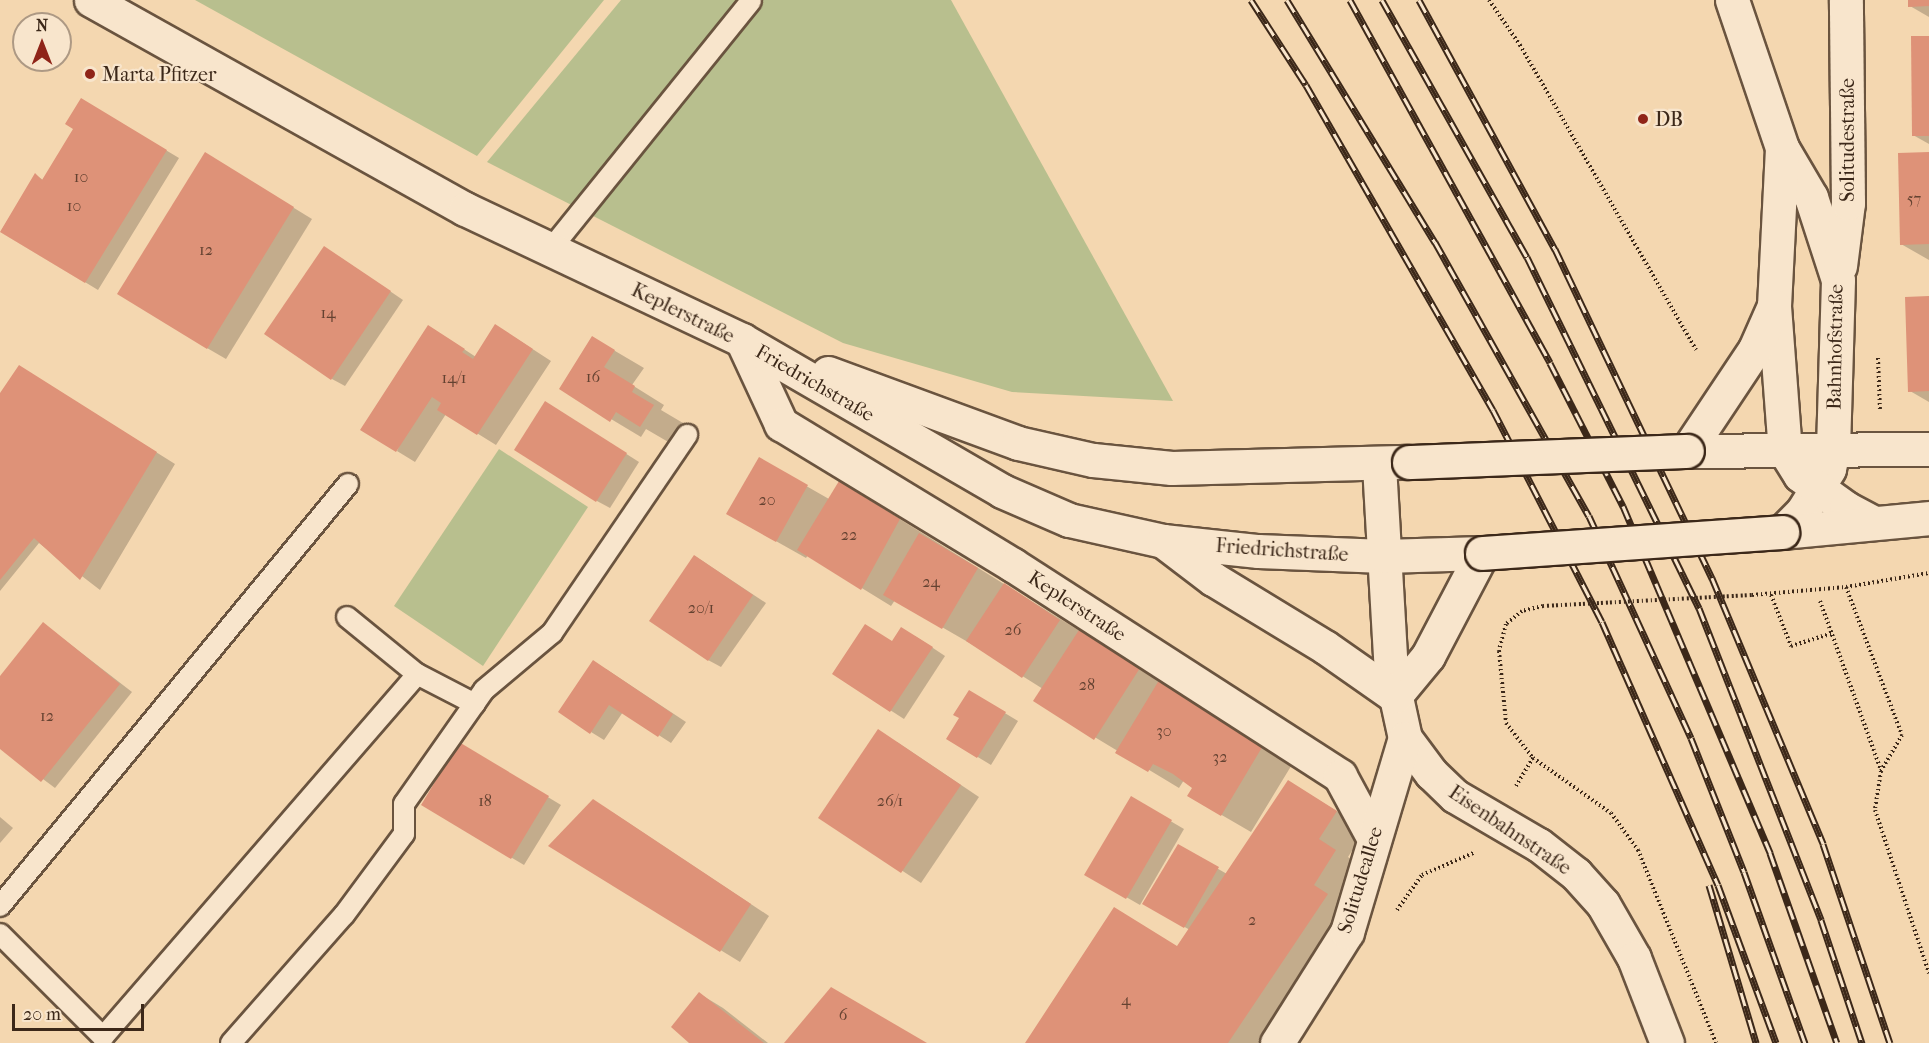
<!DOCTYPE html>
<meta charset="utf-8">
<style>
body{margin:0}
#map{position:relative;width:1929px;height:1043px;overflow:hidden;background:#f4d7b0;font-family:"IM FELL French Canon",serif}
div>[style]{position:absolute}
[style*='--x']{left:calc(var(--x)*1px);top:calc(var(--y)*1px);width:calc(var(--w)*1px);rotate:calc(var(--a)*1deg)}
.green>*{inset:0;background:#b8bf8e}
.shadow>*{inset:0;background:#0003}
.building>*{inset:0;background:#de9278}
.path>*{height:4px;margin-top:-2px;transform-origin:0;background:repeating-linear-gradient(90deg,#3c2819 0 1.5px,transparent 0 4.5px)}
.roads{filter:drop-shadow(2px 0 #6a543f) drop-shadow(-2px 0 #6a543f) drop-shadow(0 2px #6a543f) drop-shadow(0 -2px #6a543f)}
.lane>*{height:20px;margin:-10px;padding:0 10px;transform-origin:10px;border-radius:10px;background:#f8e5cc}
.street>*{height:33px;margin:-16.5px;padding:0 16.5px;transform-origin:16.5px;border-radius:16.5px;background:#f8e5cc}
.secondary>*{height:33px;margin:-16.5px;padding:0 16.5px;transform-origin:16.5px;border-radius:16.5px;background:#f8e5cc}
.rail>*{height:7px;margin-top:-3.5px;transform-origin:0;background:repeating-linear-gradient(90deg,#f8e5cc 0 14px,#3c2819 0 28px);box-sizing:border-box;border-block:2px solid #3c2819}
.path-bridge>*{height:4px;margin-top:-2px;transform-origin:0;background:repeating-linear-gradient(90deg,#3c2819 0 1.5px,transparent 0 4.5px)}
.bridges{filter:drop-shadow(2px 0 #3c2819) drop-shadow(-2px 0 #3c2819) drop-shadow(0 2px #3c2819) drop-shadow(0 -2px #3c2819)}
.secondary-bridge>*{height:33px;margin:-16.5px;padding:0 16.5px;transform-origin:16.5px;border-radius:16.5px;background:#f8e5cc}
.dots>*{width:16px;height:16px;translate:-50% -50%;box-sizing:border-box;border:3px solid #f8e5cc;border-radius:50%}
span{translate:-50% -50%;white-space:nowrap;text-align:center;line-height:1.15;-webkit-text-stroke:4.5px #f8e5cc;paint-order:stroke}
.number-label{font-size:16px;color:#644231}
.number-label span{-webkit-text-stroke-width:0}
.poi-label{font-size:20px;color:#3c2819}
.left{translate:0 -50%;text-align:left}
.street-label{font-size:20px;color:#3c2819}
.north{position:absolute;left:12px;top:12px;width:60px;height:60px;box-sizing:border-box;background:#f8e5cc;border:2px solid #ad9984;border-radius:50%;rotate:0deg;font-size:16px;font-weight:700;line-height:24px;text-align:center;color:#3c2819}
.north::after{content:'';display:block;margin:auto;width:21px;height:27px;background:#8f2418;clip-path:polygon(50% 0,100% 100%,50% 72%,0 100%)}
.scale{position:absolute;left:12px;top:1004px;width:132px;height:27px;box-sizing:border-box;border:3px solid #3c2819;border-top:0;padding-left:8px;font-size:18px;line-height:21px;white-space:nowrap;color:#3c2819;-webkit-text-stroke:4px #f8e5cc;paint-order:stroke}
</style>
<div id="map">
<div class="green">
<i style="clip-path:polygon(195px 0,604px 0,477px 156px)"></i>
<i style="clip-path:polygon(621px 0,951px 0,1173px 401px,1012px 392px,843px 343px,487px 162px)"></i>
<i style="clip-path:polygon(499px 449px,588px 507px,483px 666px,394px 606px)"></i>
</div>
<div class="shadow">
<i style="clip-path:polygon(1910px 0,1929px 0,1929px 17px,1910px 6px)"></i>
<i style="clip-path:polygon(1929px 38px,1929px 144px,1913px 135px)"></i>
<i style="clip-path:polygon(82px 100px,179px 158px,98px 290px,1px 231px,36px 175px,43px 180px,75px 129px)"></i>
<i style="clip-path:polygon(1929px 154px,1929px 260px,1901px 244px)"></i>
<i style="clip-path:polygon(224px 165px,312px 219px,226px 359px,207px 348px)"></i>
<i style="clip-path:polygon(338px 256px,403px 300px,345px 386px,332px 379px)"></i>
<i style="clip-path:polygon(1929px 297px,1929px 402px,1910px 391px)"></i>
<i style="clip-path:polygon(514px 337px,551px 361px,496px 445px,446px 414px,415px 462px,397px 451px,447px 338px,476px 357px)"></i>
<i style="clip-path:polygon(593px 338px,644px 368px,632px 385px,664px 405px,661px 410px,683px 423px,670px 443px,646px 429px,641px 437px,561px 389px)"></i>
<i style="clip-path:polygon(38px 378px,175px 464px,100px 590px,39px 543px,0 591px,0 395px)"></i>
<i style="clip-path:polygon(559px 411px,639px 462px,610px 508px,597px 501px)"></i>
<i style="clip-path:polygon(759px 459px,829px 499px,869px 500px,1160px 681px,1296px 758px,1251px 832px,1189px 796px,1194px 787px,1184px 780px,1179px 788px,1035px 701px,1043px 689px,973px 645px,895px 600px,891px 606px,808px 555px,806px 558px,728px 514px)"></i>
<i style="clip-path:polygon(695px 556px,766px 603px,721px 667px,708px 660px)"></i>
<i style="clip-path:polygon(44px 624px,132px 692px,55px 788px,0 747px,0 678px)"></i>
<i style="clip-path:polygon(915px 636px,945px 656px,904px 719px,834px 674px,893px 643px)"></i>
<i style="clip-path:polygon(606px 669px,686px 722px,671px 743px,623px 712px,604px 740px,591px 732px)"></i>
<i style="clip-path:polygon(970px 692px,1018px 721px,991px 765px,948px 739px,961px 718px)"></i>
<i style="clip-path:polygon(897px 742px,979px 797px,921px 883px,820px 817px)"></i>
<i style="clip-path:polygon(460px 744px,561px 805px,524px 865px,423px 805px)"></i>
<i style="clip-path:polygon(1289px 782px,1366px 829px,1348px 857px,1365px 869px,1357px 912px,1270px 1043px,1027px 1043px,1178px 947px,1190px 930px,1144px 904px,1178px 846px,1227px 874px)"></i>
<i style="clip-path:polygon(1131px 798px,1184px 829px,1140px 905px,1086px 874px)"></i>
<i style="clip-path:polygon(612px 812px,769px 916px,740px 962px,551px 846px)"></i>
<i style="clip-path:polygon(0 817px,13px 828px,0 843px)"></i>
<i style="clip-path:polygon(700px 994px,723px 1008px,768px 1043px,692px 1043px)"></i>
</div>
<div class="building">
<i style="clip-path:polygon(1908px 0,1929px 0,1929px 6px,1908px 7px)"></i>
<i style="clip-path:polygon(1911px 36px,1929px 36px,1929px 136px,1912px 136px)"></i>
<i style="clip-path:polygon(81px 98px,167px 150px,85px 283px,0 232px,35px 173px,42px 180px,73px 129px,65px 124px)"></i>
<i style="clip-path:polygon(205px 152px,294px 207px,207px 349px,117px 294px)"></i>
<i style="clip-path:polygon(1929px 152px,1929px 244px,1900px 245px,1898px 153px)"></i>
<i style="clip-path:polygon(324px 246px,391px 291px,331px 380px,264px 334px)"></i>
<i style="clip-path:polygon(1929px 296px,1929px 391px,1908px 392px,1905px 297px)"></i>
<i style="clip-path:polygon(495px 324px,533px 349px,477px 435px,437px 410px,441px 403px,432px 397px,396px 452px,360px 430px,428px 325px,465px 349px,462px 352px,473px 359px)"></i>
<i style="clip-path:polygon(592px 336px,615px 350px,604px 367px,635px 386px,632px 392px,654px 405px,640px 427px,616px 412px,610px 422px,559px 389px)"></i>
<i style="clip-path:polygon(19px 365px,157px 452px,80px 580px,34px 538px,0 580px,0 393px)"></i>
<i style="clip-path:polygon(545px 401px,627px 453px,596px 502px,514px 450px)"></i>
<i style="clip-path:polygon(759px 457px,808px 485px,776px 542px,726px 514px)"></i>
<i style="clip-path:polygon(839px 481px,900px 519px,861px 590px,797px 550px)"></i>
<i style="clip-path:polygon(919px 533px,978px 568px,942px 629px,883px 595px)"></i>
<i style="clip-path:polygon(694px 555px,753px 595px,708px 661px,649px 621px)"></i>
<i style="clip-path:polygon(1004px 583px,1060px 620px,1022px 678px,966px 641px)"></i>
<i style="clip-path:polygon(43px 622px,120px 684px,41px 782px,0 749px,0 676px)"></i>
<i style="clip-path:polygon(865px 624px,892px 641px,901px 627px,933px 647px,890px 712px,832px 674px)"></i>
<i style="clip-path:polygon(1079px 630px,1140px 668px,1094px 740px,1033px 701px)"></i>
<i style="clip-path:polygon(593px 660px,673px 714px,658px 737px,609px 705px,590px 734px,558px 712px)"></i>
<i style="clip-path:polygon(1161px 677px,1267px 739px,1221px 816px,1187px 796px,1192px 788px,1173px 774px,1153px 764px,1148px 772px,1115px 753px)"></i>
<i style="clip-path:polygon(969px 690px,1006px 712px,977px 758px,946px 739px,959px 718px,953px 715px)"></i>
<i style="clip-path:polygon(878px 729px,961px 785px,901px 873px,818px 818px)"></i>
<i style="clip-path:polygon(459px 742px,549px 796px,511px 859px,421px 805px)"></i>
<i style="clip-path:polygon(1288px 780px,1337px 811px,1319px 839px,1336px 850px,1314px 885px,1328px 894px,1228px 1043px,1025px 1043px,1114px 907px,1177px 946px)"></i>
<i style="clip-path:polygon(1131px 796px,1172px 820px,1126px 899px,1084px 875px)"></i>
<i style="clip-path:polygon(593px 799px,751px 904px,720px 952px,548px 846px)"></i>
<i style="clip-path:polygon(1178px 844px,1219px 867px,1184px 928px,1142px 904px)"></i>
<i style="clip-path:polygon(831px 987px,927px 1043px,784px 1043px)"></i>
<i style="clip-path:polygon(699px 992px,764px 1043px,689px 1043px,671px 1027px)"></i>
</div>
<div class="path">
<i style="--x:1489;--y:0;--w:55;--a:55.4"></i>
<i style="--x:1520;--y:45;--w:352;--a:60"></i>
<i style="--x:1878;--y:358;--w:52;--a:87.8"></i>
<i style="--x:1846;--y:587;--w:158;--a:69.3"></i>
<i style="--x:1902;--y:735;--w:42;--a:120.3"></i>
<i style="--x:1881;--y:771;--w:39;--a:99"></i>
<i style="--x:1875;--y:810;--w:172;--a:71.7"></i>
<i style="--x:1752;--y:595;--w:94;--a:-4.9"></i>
<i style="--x:1846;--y:587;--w:84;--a:-9.6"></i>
<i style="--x:1771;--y:595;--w:55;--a:68.6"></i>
<i style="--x:1791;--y:646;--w:44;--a:-17.2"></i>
<i style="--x:1820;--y:601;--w:180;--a:70.2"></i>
<i style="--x:1543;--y:606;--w:22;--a:167"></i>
<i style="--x:1522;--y:611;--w:21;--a:141"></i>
<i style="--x:1506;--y:624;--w:28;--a:105"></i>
<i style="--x:1499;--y:651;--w:72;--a:84.4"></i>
<i style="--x:1506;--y:723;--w:44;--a:52.4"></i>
<i style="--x:1533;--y:758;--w:95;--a:35.2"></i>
<i style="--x:1611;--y:813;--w:46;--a:53.9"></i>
<i style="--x:1638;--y:850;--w:208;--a:68"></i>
<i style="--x:1516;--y:786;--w:33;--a:-59"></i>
<i style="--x:1397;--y:910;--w:43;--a:-54.5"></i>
<i style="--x:1422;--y:875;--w:56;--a:-23.3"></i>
</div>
<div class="roads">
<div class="lane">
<i style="--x:550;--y:250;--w:320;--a:-51.1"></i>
<i style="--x:347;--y:617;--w:90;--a:39.2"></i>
<i style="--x:0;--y:906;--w:547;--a:-50.49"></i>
<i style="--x:0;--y:934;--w:146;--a:45"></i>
<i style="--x:103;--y:1037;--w:480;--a:-49.1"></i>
<i style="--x:417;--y:674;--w:65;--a:27.3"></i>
<i style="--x:231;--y:1043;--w:171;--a:-48.6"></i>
<i style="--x:344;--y:915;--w:101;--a:-53.5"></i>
<i style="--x:404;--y:834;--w:30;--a:-90"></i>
<i style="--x:404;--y:804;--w:139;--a:-54.9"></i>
<i style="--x:484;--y:690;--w:89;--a:-40"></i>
<i style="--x:552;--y:633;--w:240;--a:-55.7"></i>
</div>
<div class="street">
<i style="--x:742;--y:340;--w:93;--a:65.1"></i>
<i style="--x:781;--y:424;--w:271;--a:31.3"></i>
<i style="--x:1013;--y:565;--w:389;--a:32.8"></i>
<i style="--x:1340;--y:776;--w:69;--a:61.6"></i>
<i style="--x:1379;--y:465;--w:209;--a:86.7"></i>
<i style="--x:1391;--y:674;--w:66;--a:77.7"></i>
<i style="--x:1405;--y:738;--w:44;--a:53.4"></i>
<i style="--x:1431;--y:773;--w:33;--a:44"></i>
<i style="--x:1455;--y:796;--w:97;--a:30.3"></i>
<i style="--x:1539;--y:845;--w:47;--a:38.1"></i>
<i style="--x:1576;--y:874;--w:40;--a:48"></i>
<i style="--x:1603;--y:904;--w:62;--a:60.1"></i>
<i style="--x:1634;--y:958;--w:91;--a:68.8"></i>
<i style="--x:1277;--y:1043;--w:131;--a:-57.8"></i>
<i style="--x:1347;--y:932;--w:202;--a:-73.4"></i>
</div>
<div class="secondary">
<i style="--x:91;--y:0;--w:428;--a:29.2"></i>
<i style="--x:465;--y:209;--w:306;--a:25.3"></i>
<i style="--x:742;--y:340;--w:301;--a:30.1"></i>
<i style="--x:1002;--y:491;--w:73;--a:23.4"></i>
<i style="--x:1069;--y:520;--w:96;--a:12.6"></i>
<i style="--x:1163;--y:541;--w:96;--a:6"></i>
<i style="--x:1258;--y:551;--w:126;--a:2.3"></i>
<i style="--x:1384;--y:556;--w:98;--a:-1.8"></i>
<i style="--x:1482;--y:553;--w:116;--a:117.7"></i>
<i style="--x:1428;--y:656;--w:52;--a:129.5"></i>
<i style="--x:1395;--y:696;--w:85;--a:-145"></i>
<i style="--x:1325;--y:647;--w:131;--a:-148.7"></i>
<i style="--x:1213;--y:579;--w:63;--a:-142.8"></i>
<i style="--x:1732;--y:0;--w:156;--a:71.3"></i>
<i style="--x:1782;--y:148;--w:57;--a:59.4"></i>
<i style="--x:1811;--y:197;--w:87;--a:72"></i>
<i style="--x:1838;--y:280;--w:171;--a:91.7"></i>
<i style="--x:1833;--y:451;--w:18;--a:103"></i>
<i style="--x:1829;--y:469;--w:51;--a:122.1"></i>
<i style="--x:1802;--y:512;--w:28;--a:135"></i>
<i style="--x:1782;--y:148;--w:158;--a:92.9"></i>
<i style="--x:1774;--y:306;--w:145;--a:85.7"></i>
<i style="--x:1785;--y:451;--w:28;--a:58"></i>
<i style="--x:1800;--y:475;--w:57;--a:35.7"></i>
<i style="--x:1846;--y:508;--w:32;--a:28"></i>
<i style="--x:1840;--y:266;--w:64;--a:-82.8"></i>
<i style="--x:1848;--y:203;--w:203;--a:-90.6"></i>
<i style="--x:828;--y:373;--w:202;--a:20.2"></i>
<i style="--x:1018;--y:443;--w:77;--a:12.8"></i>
<i style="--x:1093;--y:460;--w:79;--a:5.8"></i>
<i style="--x:1172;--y:468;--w:237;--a:-1.5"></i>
<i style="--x:1687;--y:451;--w:242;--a:-0.5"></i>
<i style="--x:1687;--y:451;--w:123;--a:-56.3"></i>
<i style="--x:1755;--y:349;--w:47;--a:-66.2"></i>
<i style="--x:1782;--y:532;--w:148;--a:-5.4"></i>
</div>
</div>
<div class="rail">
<i style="--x:1251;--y:0;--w:101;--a:57.1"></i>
<i style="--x:1306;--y:85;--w:375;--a:60.1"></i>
<i style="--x:1493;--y:410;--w:238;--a:62.8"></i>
<i style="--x:1602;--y:622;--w:287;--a:66.2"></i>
<i style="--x:1718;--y:885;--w:168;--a:69.8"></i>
<i style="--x:1287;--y:0;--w:284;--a:58.6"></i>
<i style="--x:1435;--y:242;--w:314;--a:60.7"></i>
<i style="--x:1589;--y:516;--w:244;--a:65.3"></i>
<i style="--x:1691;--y:738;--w:144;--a:68.4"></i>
<i style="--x:1744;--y:872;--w:182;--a:70.4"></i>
<i style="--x:1350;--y:0;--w:414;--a:61.1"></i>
<i style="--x:1550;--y:363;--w:161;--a:63"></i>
<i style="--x:1623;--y:506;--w:377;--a:67"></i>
<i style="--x:1770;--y:853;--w:201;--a:70.6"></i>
<i style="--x:1382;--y:0;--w:295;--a:60.6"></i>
<i style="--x:1527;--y:257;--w:391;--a:63.9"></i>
<i style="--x:1699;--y:608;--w:335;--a:68.6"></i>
<i style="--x:1821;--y:920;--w:130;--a:71.6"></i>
<i style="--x:1419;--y:0;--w:284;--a:61.4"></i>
<i style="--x:1555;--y:249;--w:365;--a:64.5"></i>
<i style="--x:1712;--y:578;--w:288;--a:67.3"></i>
<i style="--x:1823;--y:844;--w:210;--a:71.4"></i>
<i style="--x:1709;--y:885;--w:165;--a:73.4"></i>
</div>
<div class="path-bridge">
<i style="--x:1543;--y:606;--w:209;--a:-3"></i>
</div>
<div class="bridges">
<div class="secondary-bridge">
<i style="--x:1409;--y:462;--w:278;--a:-2.3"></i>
<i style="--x:1482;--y:553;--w:301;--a:-4"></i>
</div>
</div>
<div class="dots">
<i style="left:90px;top:74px;background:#8f2418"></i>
<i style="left:1643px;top:119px;background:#8f2418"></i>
</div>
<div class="number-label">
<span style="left:81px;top:177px">10</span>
<span style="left:1914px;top:199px">57</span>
<span style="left:74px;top:206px">10</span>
<span style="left:206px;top:250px">12</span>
<span style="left:328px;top:313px">14</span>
<span style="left:593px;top:377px">16</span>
<span style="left:454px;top:378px">14/1</span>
<span style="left:767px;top:500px">20</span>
<span style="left:849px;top:535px">22</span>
<span style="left:931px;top:582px">24</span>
<span style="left:701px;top:608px">20/1</span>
<span style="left:1013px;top:630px">26</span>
<span style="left:1087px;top:685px">28</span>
<span style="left:47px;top:716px">12</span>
<span style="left:1164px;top:731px">30</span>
<span style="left:1220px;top:757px">32</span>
<span style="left:485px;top:801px">18</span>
<span style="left:890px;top:801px">26/1</span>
<span style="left:1252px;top:920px">2</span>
<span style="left:1126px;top:1000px">4</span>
<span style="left:843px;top:1015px">6</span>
</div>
<div class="poi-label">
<span class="left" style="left:102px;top:74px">Marta Pfitzer</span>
<span class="left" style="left:1655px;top:119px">DB</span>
</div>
<div class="street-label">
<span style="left:1847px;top:140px;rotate:-90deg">Solitudestraße</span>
<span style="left:683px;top:313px;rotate:26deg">Keplerstraße</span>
<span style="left:1835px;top:347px;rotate:-89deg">Bahnhofstraße</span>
<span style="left:815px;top:383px;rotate:30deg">Friedrichstraße</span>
<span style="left:1282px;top:550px;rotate:4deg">Friedrichstraße</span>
<span style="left:1077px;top:606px;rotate:33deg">Keplerstraße</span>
<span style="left:1510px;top:830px;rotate:34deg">Eisenbahnstraße</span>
<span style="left:1360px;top:880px;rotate:-73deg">Solitudeallee</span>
</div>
<div class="north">N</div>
<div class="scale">20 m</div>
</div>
